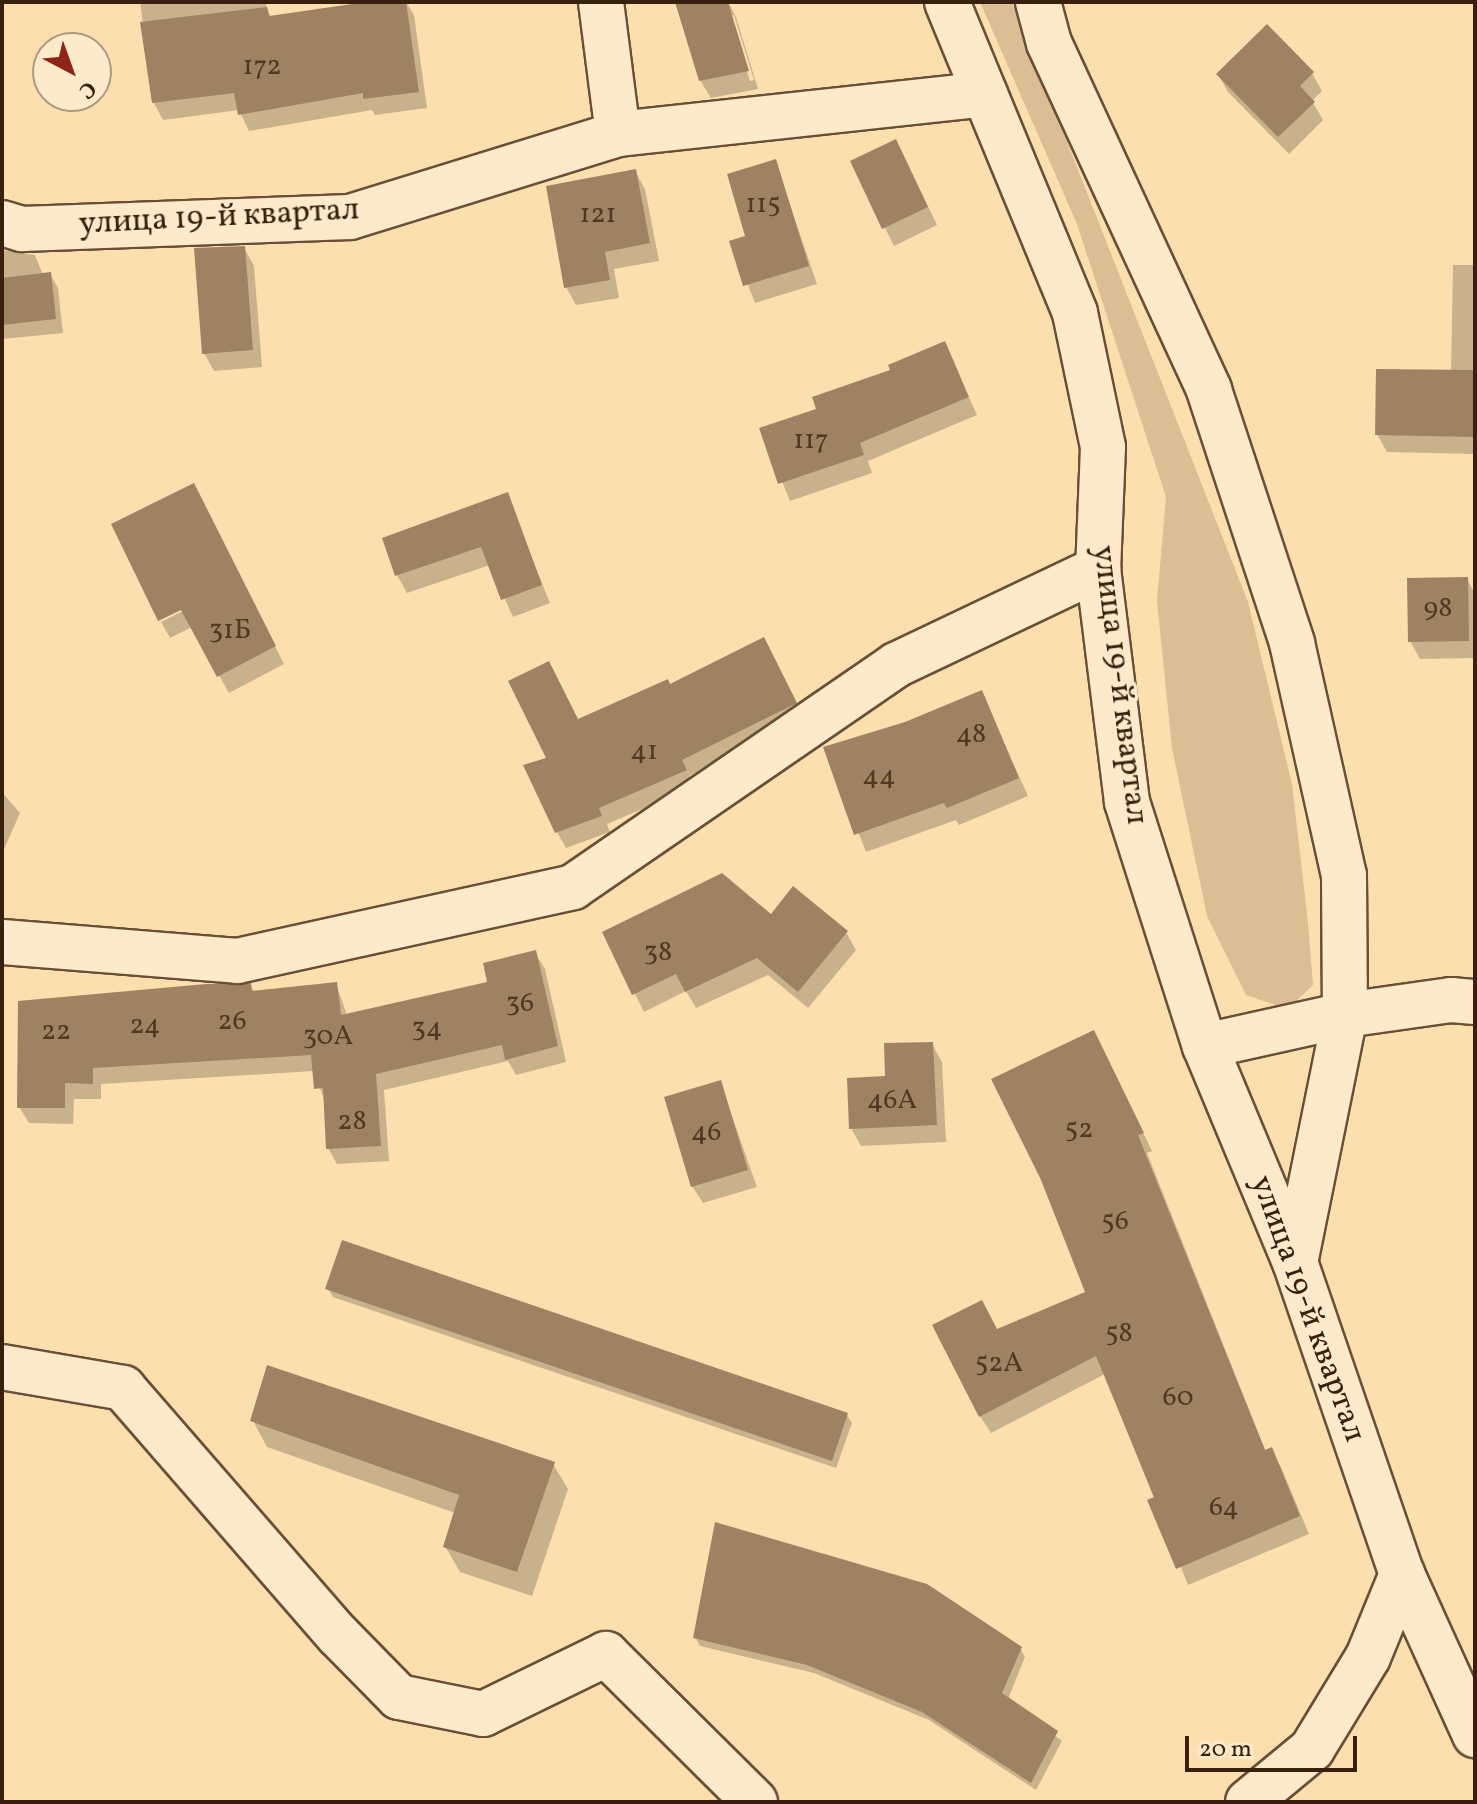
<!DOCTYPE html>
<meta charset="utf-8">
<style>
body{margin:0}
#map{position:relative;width:1477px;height:1804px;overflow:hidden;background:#fbdfaf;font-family:Vollkorn,serif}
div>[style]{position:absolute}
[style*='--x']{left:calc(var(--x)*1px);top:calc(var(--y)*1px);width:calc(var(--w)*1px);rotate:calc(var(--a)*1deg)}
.green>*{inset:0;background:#dabe94}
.shadow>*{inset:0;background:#0003}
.building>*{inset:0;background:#9e8362}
.roads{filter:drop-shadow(2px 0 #6a4f36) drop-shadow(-2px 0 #6a4f36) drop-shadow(0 2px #6a4f36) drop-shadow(0 -2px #6a4f36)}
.street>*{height:44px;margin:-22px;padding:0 22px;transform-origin:22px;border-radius:22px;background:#fceacb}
span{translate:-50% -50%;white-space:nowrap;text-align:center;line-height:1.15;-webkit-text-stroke:7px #fceacb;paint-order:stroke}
.number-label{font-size:28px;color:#523823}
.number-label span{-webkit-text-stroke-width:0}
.street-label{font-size:32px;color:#391f0e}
.frame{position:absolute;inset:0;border:4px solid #391f0e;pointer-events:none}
.north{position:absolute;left:32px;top:32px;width:80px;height:80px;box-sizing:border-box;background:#fceacb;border:2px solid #ae997f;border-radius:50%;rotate:139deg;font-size:22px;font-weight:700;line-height:32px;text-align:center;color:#391f0e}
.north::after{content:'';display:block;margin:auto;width:28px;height:36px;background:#8f2418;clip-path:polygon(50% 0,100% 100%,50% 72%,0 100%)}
.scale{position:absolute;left:1185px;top:1736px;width:172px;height:36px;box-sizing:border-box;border:4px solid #391f0e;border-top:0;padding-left:10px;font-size:24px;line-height:28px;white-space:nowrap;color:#391f0e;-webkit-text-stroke:6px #fceacb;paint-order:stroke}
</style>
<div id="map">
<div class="green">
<i style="clip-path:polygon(980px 2px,1012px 2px,1248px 602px,1292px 784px,1308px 923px,1313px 985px,1288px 1009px,1246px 995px,1207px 916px,1172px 748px,1157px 601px,1166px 497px,1077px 224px)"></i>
</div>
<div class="shadow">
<i style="clip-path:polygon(140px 2px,265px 2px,271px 18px,406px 2px,414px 15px,427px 108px,375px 115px,372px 110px,249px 131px,239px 110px,163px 120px,154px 103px)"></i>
<i style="clip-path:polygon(evenodd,711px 2px,728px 2px,736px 17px,758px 89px,711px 98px,700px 80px,711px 2px,730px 15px,734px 15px,754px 80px,750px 81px,730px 15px)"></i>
<i style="clip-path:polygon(1312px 73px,1322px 91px,1312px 101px,1323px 120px,1289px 154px,1228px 92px,1218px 74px)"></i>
<i style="clip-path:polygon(905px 159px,937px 225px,894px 246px,852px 162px)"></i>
<i style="clip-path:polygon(775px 161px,817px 284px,755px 303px,732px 243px,748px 238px)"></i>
<i style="clip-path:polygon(635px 171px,645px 189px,659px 261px,614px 269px,619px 298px,576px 305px,566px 287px)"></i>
<i style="clip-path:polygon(244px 248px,254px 266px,262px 367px,214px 371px,204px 353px)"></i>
<i style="clip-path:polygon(2px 250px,35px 255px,43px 275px,50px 274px,58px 288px,63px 333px,2px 339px)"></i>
<i style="clip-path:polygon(1453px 265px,1475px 265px,1475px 454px,1387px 452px,1377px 434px,1451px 372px)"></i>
<i style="clip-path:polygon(944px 343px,977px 415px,868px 461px,872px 473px,790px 501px,761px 429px,818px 410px)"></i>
<i style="clip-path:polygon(507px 495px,550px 603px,513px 617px,490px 565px,407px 593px,397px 575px)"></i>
<i style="clip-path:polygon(203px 504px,284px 664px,229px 693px,192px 627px,170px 638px,161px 622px,191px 607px)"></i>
<i style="clip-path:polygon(1467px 579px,1475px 594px,1475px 658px,1420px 659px,1410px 641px)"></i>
<i style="clip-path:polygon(773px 656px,804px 719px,689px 776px,694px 787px,607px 824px,610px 832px,566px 848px,557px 832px,549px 759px,578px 721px)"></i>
<i style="clip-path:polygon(981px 692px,1028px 796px,959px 825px,956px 820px,866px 852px,825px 748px,906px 724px)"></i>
<i style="clip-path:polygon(2px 792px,20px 813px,2px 854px)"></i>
<i style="clip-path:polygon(771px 917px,846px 932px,856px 950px,808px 1008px,768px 975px,696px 1008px,686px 991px,644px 1012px,605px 933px)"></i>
<i style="clip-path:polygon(535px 953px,545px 969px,566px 1062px,516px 1075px,508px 1061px,384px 1090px,389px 1161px,337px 1164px,328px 1148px,326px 1105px,314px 1071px,101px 1084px,101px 1099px,74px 1099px,73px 1124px,29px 1123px,19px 1107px,20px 1003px,250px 985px,255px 993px,336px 984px,347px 1015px,489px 983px)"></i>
<i style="clip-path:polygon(932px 1044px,942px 1062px,946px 1142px,861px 1146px,851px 1128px,887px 1078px)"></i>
<i style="clip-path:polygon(1103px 1050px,1152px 1151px,1147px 1153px,1266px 1452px,1271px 1450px,1281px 1467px,1309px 1534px,1188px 1585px,1105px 1374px,991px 1433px,980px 1416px,997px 1331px,1088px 1293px)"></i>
<i style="clip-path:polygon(720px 1082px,757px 1187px,703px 1203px,692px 1186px)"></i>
<i style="clip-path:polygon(328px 1288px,847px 1415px,852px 1423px,836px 1468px,333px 1297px)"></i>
<i style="clip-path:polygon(253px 1421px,553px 1464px,568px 1489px,532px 1596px,460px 1572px,445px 1546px,455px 1513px,267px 1447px)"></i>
<i style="clip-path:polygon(695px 1637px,1020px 1648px,1025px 1657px,1008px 1699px,1062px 1741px,1036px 1790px,929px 1720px,814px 1673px,700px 1646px)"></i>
</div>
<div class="building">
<i style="clip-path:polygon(366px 2px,406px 2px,419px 92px,363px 99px,363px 93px,238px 115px,234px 93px,152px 103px,140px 22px,267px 7px,269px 16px)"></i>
<i style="clip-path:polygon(675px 2px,728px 2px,749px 71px,699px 81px)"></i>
<i style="clip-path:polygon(1267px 24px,1314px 72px,1300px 86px,1315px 102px,1278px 137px,1216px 74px)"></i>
<i style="clip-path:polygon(896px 139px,928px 207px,882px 229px,850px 161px)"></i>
<i style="clip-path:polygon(776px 159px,809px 266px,743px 286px,729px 241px,745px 236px,727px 174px)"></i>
<i style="clip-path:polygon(636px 169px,650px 243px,605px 252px,610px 280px,564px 288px,546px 186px)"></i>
<i style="clip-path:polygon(245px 246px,253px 350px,202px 354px,194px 248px)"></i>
<i style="clip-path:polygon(51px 272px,56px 319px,2px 325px,2px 278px)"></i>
<i style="clip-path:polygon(945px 341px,969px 397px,860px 443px,864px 455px,778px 484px,759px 428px,816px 409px,812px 397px,890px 370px,888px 365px)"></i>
<i style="clip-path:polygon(1376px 369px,1475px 370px,1475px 437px,1375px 435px)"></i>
<i style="clip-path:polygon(194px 483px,276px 646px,217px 677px,181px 610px,158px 621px,111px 524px)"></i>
<i style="clip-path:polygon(508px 492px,542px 585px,501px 600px,481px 547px,395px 576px,382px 538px)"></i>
<i style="clip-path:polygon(1468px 577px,1469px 641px,1408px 642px,1407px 578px)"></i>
<i style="clip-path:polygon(764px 637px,797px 703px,682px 760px,687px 770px,599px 808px,602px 816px,555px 833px,523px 765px,546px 758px,508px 681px,549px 661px,578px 719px,668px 679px,670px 684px)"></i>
<i style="clip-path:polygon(982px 690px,1019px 778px,947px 808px,944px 803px,854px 835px,823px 747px,905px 722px)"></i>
<i style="clip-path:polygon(722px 873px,771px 914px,793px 886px,848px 931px,798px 992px,757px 958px,685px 992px,676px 974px,632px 995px,602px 932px)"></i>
<i style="clip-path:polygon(536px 950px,558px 1046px,505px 1060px,502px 1045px,376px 1074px,381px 1146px,326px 1149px,323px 1088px,314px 1089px,311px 1055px,93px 1068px,93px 1084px,65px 1083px,65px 1108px,17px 1108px,18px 1001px,206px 984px,251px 983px,252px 991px,337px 982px,341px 1015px,487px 982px,483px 963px)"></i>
<i style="clip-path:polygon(1094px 1030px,1144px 1133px,1138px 1135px,1265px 1450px,1272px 1447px,1300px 1516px,1176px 1569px,1147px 1500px,1154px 1497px,1096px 1356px,979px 1417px,932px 1325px,982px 1300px,997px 1329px,1085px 1292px,1041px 1180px,991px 1079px)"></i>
<i style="clip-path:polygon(933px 1042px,937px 1125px,849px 1129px,847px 1078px,885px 1076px,884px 1043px)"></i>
<i style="clip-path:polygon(721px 1080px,748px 1170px,691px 1187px,664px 1097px)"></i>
<i style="clip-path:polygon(342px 1240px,848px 1413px,832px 1461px,325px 1289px)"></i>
<i style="clip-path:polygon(267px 1365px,555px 1462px,517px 1572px,443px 1547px,459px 1495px,250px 1421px)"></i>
<i style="clip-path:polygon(715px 1522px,927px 1584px,1022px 1647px,1002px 1693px,1058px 1731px,1031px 1783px,922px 1712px,807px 1665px,693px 1638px)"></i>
</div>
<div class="roads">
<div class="street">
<i style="--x:601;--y:2;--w:133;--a:82.7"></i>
<i style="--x:947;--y:2;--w:336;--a:67.6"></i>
<i style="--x:1075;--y:313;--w:137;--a:78.2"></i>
<i style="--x:1103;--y:447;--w:122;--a:92.3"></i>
<i style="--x:1098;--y:569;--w:235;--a:82.9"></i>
<i style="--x:1127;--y:802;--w:256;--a:72.3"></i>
<i style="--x:1205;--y:1046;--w:234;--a:67.4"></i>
<i style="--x:1295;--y:1262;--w:330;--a:71.1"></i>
<i style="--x:1402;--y:1574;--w:177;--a:65.6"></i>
<i style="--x:1038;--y:2;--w:42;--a:75"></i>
<i style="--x:1049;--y:43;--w:382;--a:65.2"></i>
<i style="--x:1209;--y:390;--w:266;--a:71.8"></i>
<i style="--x:1292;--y:643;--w:238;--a:77.4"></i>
<i style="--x:1344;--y:875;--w:140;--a:89.6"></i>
<i style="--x:1345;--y:1015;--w:252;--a:101.4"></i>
<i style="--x:2;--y:223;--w:21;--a:17"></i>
<i style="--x:22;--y:229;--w:328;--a:-2.1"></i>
<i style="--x:350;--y:217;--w:281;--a:-17.2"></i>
<i style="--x:618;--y:134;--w:369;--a:-6.2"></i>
<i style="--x:2;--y:942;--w:236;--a:4.6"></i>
<i style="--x:237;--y:961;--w:344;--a:-12.4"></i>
<i style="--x:573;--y:887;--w:392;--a:-34.5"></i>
<i style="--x:896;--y:665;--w:224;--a:-25.4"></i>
<i style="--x:1205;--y:1046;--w:143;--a:-12.5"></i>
<i style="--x:1345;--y:1015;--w:107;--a:-8.1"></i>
<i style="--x:1451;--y:1000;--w:24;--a:5"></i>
<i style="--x:2;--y:1367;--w:123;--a:9.8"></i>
<i style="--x:123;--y:1388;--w:327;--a:49"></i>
<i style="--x:338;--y:1635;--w:87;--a:45.5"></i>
<i style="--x:399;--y:1697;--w:86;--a:11.4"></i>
<i style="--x:483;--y:1714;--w:137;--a:-26"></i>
<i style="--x:606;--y:1654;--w:210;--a:44.8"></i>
<i style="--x:1248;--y:1802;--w:83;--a:-39.6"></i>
<i style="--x:1312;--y:1749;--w:108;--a:-58.7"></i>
<i style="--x:1368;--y:1657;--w:90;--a:-67.7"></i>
</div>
</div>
<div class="number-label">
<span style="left:262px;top:67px">172</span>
<span style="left:763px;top:205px">115</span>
<span style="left:598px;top:215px">121</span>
<span style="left:811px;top:441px">117</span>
<span style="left:1438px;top:609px">98</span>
<span style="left:230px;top:631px">31Б</span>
<span style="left:971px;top:735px">48</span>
<span style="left:644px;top:752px">41</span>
<span style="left:879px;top:777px">44</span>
<span style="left:658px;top:953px">38</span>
<span style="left:520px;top:1004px">36</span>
<span style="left:232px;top:1022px">26</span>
<span style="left:145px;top:1026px">24</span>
<span style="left:427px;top:1029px">34</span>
<span style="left:56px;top:1032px">22</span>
<span style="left:328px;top:1037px">30А</span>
<span style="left:892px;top:1101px">46А</span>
<span style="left:352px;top:1122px">28</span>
<span style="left:1079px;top:1130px">52</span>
<span style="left:706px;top:1133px">46</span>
<span style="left:1115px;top:1222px">56</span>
<span style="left:1119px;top:1334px">58</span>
<span style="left:999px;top:1364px">52А</span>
<span style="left:1178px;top:1398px">60</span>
<span style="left:1224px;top:1508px">64</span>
</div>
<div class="street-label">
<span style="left:219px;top:218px;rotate:-3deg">улица 19-й квартал</span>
<span style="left:1119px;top:685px;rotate:83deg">улица 19-й квартал</span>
<span style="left:1307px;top:1309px;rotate:70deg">улица 19-й квартал</span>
</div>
<div class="frame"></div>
<div class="north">С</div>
<div class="scale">20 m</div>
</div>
